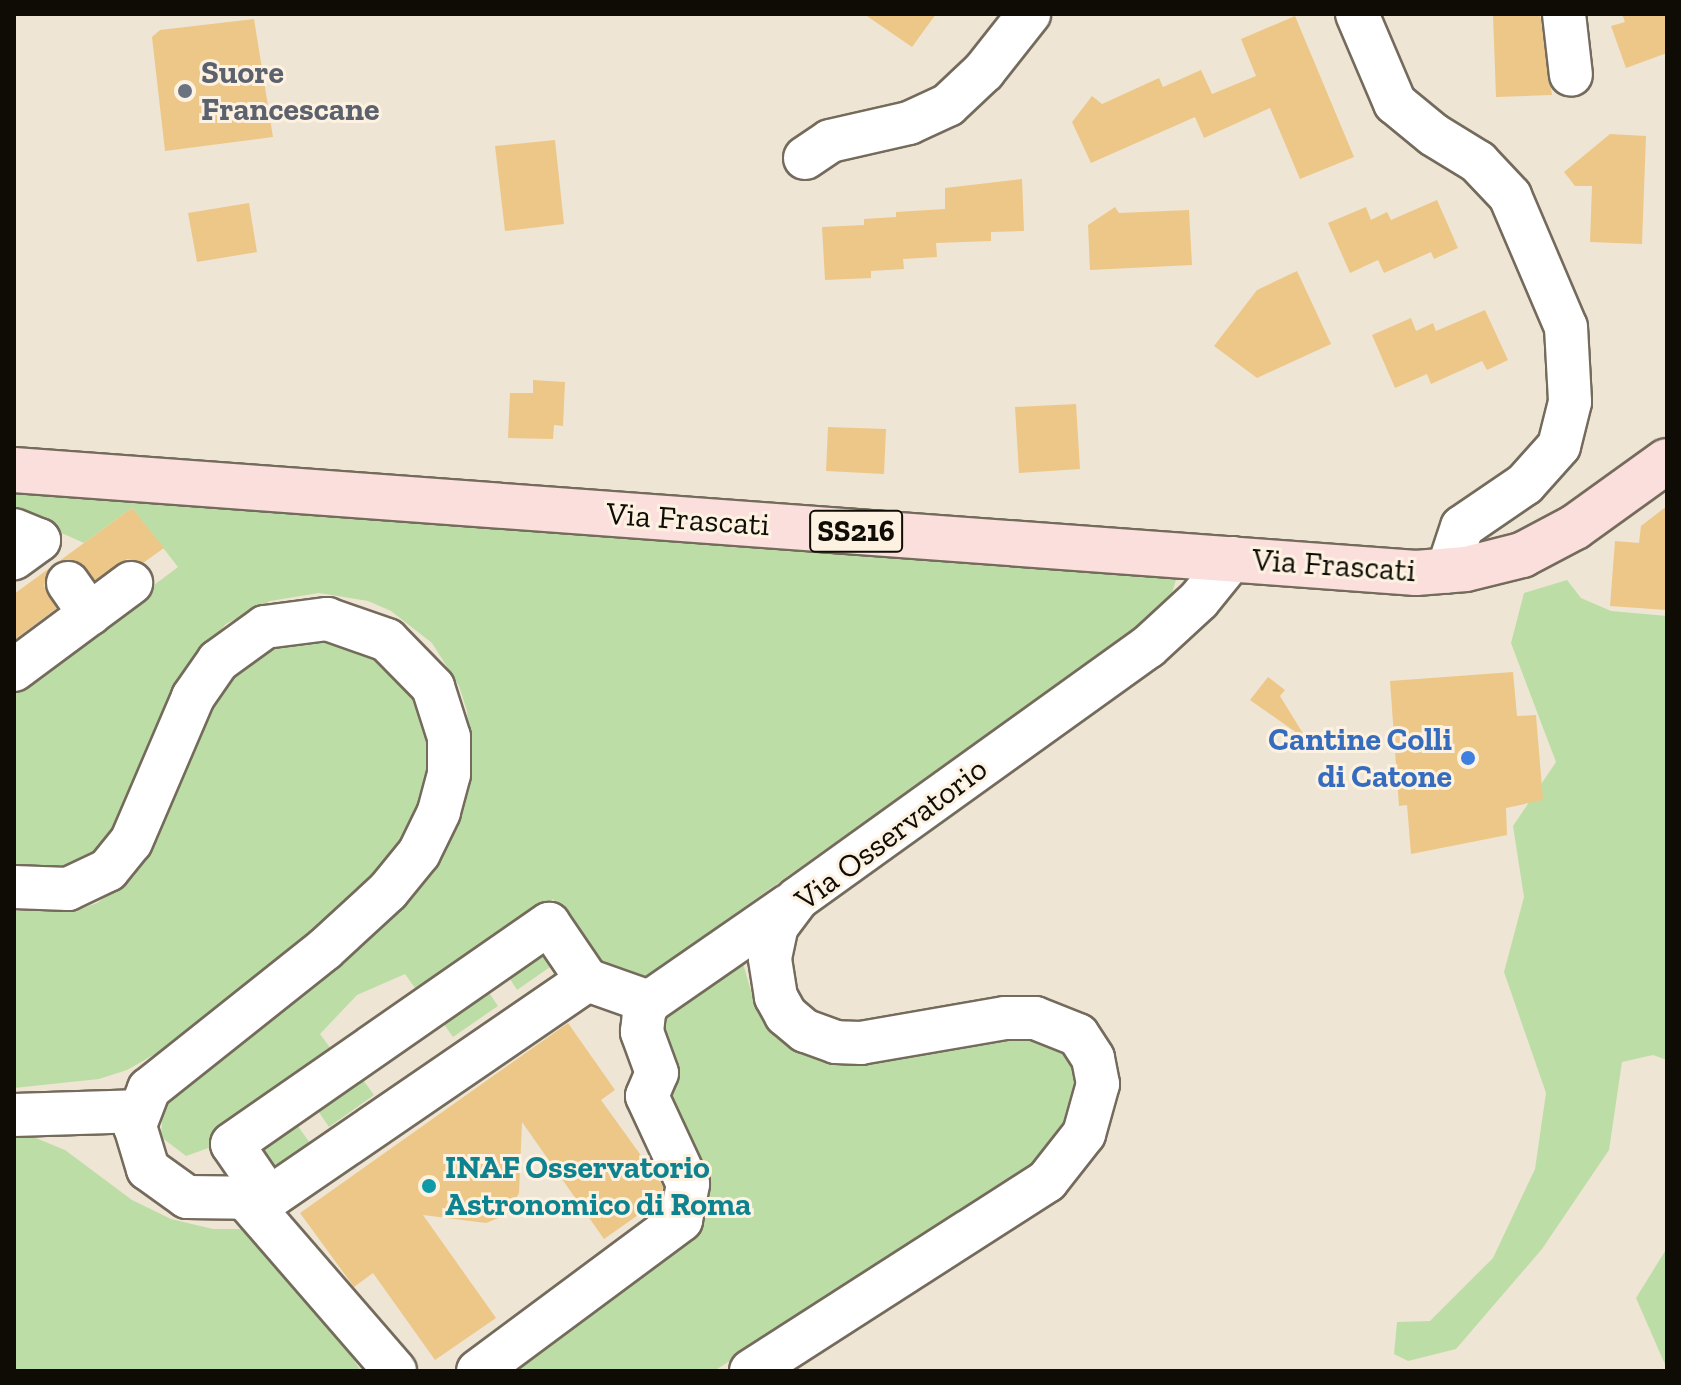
<!DOCTYPE html>
<style>
body{margin:0}
#map{position:relative;width:1681px;height:1385px;overflow:hidden;background:#efe5d4;font-family:"Zilla Slab",serif}
div>[style]{position:absolute}
[style*='--x']{left:calc(var(--x)*1px);top:calc(var(--y)*1px);width:calc(var(--w)*1px);rotate:calc(var(--a)*1deg)}
.green>*{inset:0;background:#bcdea6}
.building>*{inset:0;background:#edc787}
.roads{filter:drop-shadow(2px 0 #746b5c) drop-shadow(-2px 0 #746b5c) drop-shadow(0 2px #746b5c) drop-shadow(0 -2px #746b5c)}
.minor>*{height:42px;margin:-21px;padding:0 21px;transform-origin:21px;border-radius:21px;background:#fff}
.major>*{height:44px;margin:-22px;padding:0 22px;transform-origin:22px;border-radius:22px;background:#fbdfdc}
.dots>*{width:22px;height:22px;translate:-50% -50%;box-sizing:border-box;border:4px solid #fdf2e1;border-radius:50%}
span{translate:-50% -50%;white-space:nowrap;text-align:center;line-height:1.15;-webkit-text-stroke:6px #fdf2e1;paint-order:stroke}
.shield-label span{padding:2px 6px;background:#fdf2e1;border:2px solid;border-radius:6px;-webkit-text-stroke-width:0}
.shield-label{font-size:30px;color:#0f0c06;font-weight:700}
.worship-label{font-size:32px;color:#5b616d;font-weight:700}
.left{translate:0 -50%;text-align:left}
.street-label{font-size:32px;color:#0f0c06}
.shop-label{font-size:32px;color:#366cbe;font-weight:700}
.right{translate:-100% -50%;text-align:right}
.culture-label{font-size:32px;color:#0d838f;font-weight:700}
.frame{position:absolute;inset:0;border:16px solid #0f0c06;pointer-events:none}
</style>
<div id="map">
<div class="green">
<i style="clip-path:polygon(14px 492px,1178px 573px,1168px 606px,723px 922px,727px 930px,639px 990px,607px 978px,553px 899px,420px 995px,405px 974px,357px 995px,320px 1034px,337px 1057px,217px 1145px,186px 1156px,161px 1137px,163px 1107px,325px 959px,470px 762px,467px 711px,459px 686px,432px 643px,391px 611px,368px 601px,319px 593px,270px 601px,226px 624px,192px 661px,112px 841px,66px 874px,14px 869px,14px 690px,178px 567px,132px 508px,84px 543px,14px 512px)"></i>
<i style="clip-path:polygon(1567px 580px,1581px 598px,1611px 611px,1667px 616px,1667px 1060px,1653px 1055px,1622px 1062px,1609px 1150px,1542px 1249px,1456px 1349px,1408px 1361px,1394px 1354px,1397px 1322px,1430px 1321px,1493px 1258px,1535px 1169px,1546px 1093px,1504px 972px,1524px 897px,1513px 826px,1556px 762px,1511px 643px,1524px 593px)"></i>
<i style="clip-path:polygon(289px 636px,359px 639px,435px 716px,422px 819px,376px 875px,180px 1040px,127px 1070px,99px 1079px,14px 1088px,14px 911px,75px 911px,97px 903px,134px 876px,159px 837px,196px 733px,228px 676px)"></i>
<i style="clip-path:polygon(548px 937px,563px 958px,517px 990px,503px 968px)"></i>
<i style="clip-path:polygon(740px 953px,753px 998px,772px 1029px,1058px 1031px,1087px 1088px,1046px 1161px,714px 1371px,517px 1371px,675px 1254px,698px 1226px,665px 1097px,679px 1064px,657px 1020px)"></i>
<i style="clip-path:polygon(484px 985px,498px 1006px,453px 1037px,438px 1016px)"></i>
<i style="clip-path:polygon(359px 1074px,374px 1095px,329px 1127px,314px 1105px)"></i>
<i style="clip-path:polygon(295px 1122px,310px 1143px,265px 1174px,250px 1153px)"></i>
<i style="clip-path:polygon(14px 1129px,65px 1150px,132px 1200px,171px 1219px,213px 1229px,255px 1229px,293px 1265px,361px 1371px,14px 1371px)"></i>
<i style="clip-path:polygon(1667px 1248px,1667px 1369px,1636px 1298px)"></i>
</div>
<div class="building">
<i style="clip-path:polygon(864px 14px,936px 14px,912px 47px)"></i>
<i style="clip-path:polygon(1493px 14px,1540px 14px,1552px 95px,1496px 97px)"></i>
<i style="clip-path:polygon(1622px 14px,1667px 14px,1667px 53px,1626px 68px,1611px 26px,1625px 22px)"></i>
<i style="clip-path:polygon(1295px 16px,1354px 157px,1300px 179px,1270px 108px,1204px 138px,1195px 117px,1091px 163px,1072px 122px,1092px 96px,1102px 104px,1159px 78px,1163px 87px,1201px 70px,1212px 94px,1256px 76px,1241px 39px)"></i>
<i style="clip-path:polygon(254px 19px,273px 137px,165px 151px,152px 37px,160px 30px)"></i>
<i style="clip-path:polygon(1610px 134px,1646px 136px,1642px 244px,1590px 242px,1592px 186px,1575px 186px,1564px 172px)"></i>
<i style="clip-path:polygon(555px 140px,564px 224px,505px 231px,495px 146px)"></i>
<i style="clip-path:polygon(1022px 179px,1024px 231px,991px 232px,991px 241px,936px 243px,937px 257px,903px 259px,904px 269px,871px 271px,871px 278px,825px 280px,822px 227px,864px 225px,864px 219px,896px 217px,896px 212px,945px 209px,945px 188px)"></i>
<i style="clip-path:polygon(1437px 200px,1458px 248px,1434px 259px,1431px 252px,1384px 273px,1378px 260px,1350px 273px,1328px 223px,1366px 207px,1371px 220px,1387px 212px,1391px 220px)"></i>
<i style="clip-path:polygon(249px 203px,257px 252px,197px 262px,188px 213px)"></i>
<i style="clip-path:polygon(1115px 207px,1119px 213px,1189px 210px,1192px 265px,1090px 270px,1088px 225px)"></i>
<i style="clip-path:polygon(1297px 271px,1331px 344px,1257px 378px,1214px 346px,1257px 290px)"></i>
<i style="clip-path:polygon(1485px 310px,1508px 360px,1487px 370px,1482px 361px,1431px 384px,1427px 374px,1395px 388px,1372px 335px,1411px 318px,1416px 331px,1433px 323px,1436px 331px)"></i>
<i style="clip-path:polygon(533px 380px,565px 382px,563px 426px,554px 425px,553px 439px,508px 438px,510px 393px,533px 393px)"></i>
<i style="clip-path:polygon(1076px 404px,1080px 469px,1019px 473px,1015px 407px)"></i>
<i style="clip-path:polygon(828px 427px,886px 429px,884px 474px,826px 471px)"></i>
<i style="clip-path:polygon(1667px 506px,1667px 610px,1610px 606px,1615px 541px,1639px 543px,1641px 526px)"></i>
<i style="clip-path:polygon(132px 508px,164px 548px,143px 563px,127px 559px,95px 580px,79px 562px,58px 562px)"></i>
<i style="clip-path:polygon(51px 567px,44px 586px,57px 608px,14px 640px,14px 594px)"></i>
<i style="clip-path:polygon(1513px 672px,1517px 716px,1536px 715px,1543px 800px,1506px 808px,1507px 835px,1411px 854px,1407px 805px,1399px 806px,1390px 681px)"></i>
<i style="clip-path:polygon(1268px 677px,1285px 690px,1280px 696px,1307px 740px,1250px 700px)"></i>
<i style="clip-path:polygon(568px 1023px,615px 1090px,601px 1100px,663px 1186px,661px 1199px,604px 1239px,522px 1122px,519px 1193px,508px 1214px,486px 1223px,423px 1215px,496px 1318px,435px 1360px,373px 1273px,354px 1287px,300px 1213px)"></i>
</div>
<div class="roads">
<div class="minor">
<i style="--x:1357;--y:14;--w:97;--a:66.9"></i>
<i style="--x:1395;--y:103;--w:50;--a:39.4"></i>
<i style="--x:1434;--y:135;--w:52;--a:31.5"></i>
<i style="--x:1478;--y:162;--w:47;--a:46.7"></i>
<i style="--x:1510;--y:196;--w:142;--a:66.9"></i>
<i style="--x:1566;--y:327;--w:75;--a:86.9"></i>
<i style="--x:1570;--y:402;--w:45;--a:104"></i>
<i style="--x:1559;--y:446;--w:51;--a:131.8"></i>
<i style="--x:1525;--y:484;--w:76;--a:145.7"></i>
<i style="--x:1462;--y:527;--w:47;--a:108.4"></i>
<i style="--x:1564;--y:14;--w:61;--a:83.5"></i>
<i style="--x:805;--y:158;--w:30;--a:-34"></i>
<i style="--x:830;--y:141;--w:81;--a:-12.8"></i>
<i style="--x:909;--y:123;--w:43;--a:-24.8"></i>
<i style="--x:948;--y:105;--w:50;--a:-43.4"></i>
<i style="--x:984;--y:71;--w:73;--a:-51.7"></i>
<i style="--x:14;--y:530;--w:27;--a:22"></i>
<i style="--x:39;--y:540;--w:31;--a:144"></i>
<i style="--x:68;--y:583;--w:38;--a:55"></i>
<i style="--x:14;--y:670;--w:146;--a:-36.6"></i>
<i style="--x:14;--y:887;--w:54;--a:2.1"></i>
<i style="--x:68;--y:889;--w:44;--a:-25.4"></i>
<i style="--x:108;--y:870;--w:36;--a:-51"></i>
<i style="--x:131;--y:842;--w:158;--a:-66.8"></i>
<i style="--x:193;--y:697;--w:44;--a:-55.2"></i>
<i style="--x:218;--y:661;--w:58;--a:-35.9"></i>
<i style="--x:265;--y:627;--w:63;--a:-7.4"></i>
<i style="--x:327;--y:619;--w:64;--a:19.3"></i>
<i style="--x:387;--y:640;--w:66;--a:45.6"></i>
<i style="--x:433;--y:687;--w:52;--a:72.3"></i>
<i style="--x:449;--y:737;--w:37;--a:90"></i>
<i style="--x:449;--y:774;--w:39;--a:105"></i>
<i style="--x:439;--y:812;--w:46;--a:116"></i>
<i style="--x:419;--y:853;--w:49;--a:129.2"></i>
<i style="--x:388;--y:891;--w:86;--a:137.4"></i>
<i style="--x:325;--y:949;--w:225;--a:141.5"></i>
<i style="--x:149;--y:1089;--w:40;--a:111"></i>
<i style="--x:135;--y:1126;--w:45;--a:73.2"></i>
<i style="--x:148;--y:1169;--w:48;--a:35.7"></i>
<i style="--x:187;--y:1197;--w:82;--a:0.7"></i>
<i style="--x:269;--y:1198;--w:386;--a:-34.4"></i>
<i style="--x:14;--y:1115;--w:124;--a:-1.8"></i>
<i style="--x:269;--y:1198;--w:65;--a:-124.4"></i>
<i style="--x:232;--y:1144;--w:386;--a:-34.8"></i>
<i style="--x:549;--y:924;--w:68;--a:55.8"></i>
<i style="--x:587;--y:980;--w:66;--a:19.5"></i>
<i style="--x:247;--y:1200;--w:226;--a:49.1"></i>
<i style="--x:478;--y:1371;--w:253;--a:-36.6"></i>
<i style="--x:681;--y:1220;--w:37;--a:-79"></i>
<i style="--x:688;--y:1184;--w:97;--a:-115"></i>
<i style="--x:647;--y:1096;--w:25;--a:-67"></i>
<i style="--x:657;--y:1073;--w:44;--a:-110.1"></i>
<i style="--x:642;--y:1032;--w:20;--a:-84"></i>
<i style="--x:644;--y:1012;--w:11;--a:-63"></i>
<i style="--x:649;--y:1002;--w:170;--a:-34.7"></i>
<i style="--x:751;--y:1371;--w:352;--a:-32.7"></i>
<i style="--x:1047;--y:1181;--w:60;--a:-51.8"></i>
<i style="--x:1084;--y:1134;--w:52;--a:-74.4"></i>
<i style="--x:1098;--y:1084;--w:26;--a:-101"></i>
<i style="--x:1093;--y:1058;--w:27;--a:-123"></i>
<i style="--x:1078;--y:1035;--w:46;--a:-158.4"></i>
<i style="--x:1035;--y:1018;--w:30;--a:180"></i>
<i style="--x:1005;--y:1018;--w:146;--a:170.2"></i>
<i style="--x:861;--y:1043;--w:25;--a:-178"></i>
<i style="--x:836;--y:1042;--w:33;--a:-160"></i>
<i style="--x:805;--y:1031;--w:25;--a:-140"></i>
<i style="--x:786;--y:1015;--w:21;--a:-119"></i>
<i style="--x:776;--y:997;--w:39;--a:-99"></i>
<i style="--x:770;--y:958;--w:33;--a:-78"></i>
<i style="--x:777;--y:926;--w:34;--a:-53"></i>
<i style="--x:797;--y:899;--w:432;--a:-35.7"></i>
<i style="--x:1148;--y:647;--w:69;--a:-42.7"></i>
<i style="--x:1199;--y:600;--w:54;--a:-51"></i>
</div>
<div class="major">
<i style="--x:14;--y:470;--w:1406;--a:4.2"></i>
<i style="--x:1416;--y:573;--w:50;--a:-4.6"></i>
<i style="--x:1466;--y:569;--w:58;--a:-14"></i>
<i style="--x:1522;--y:555;--w:60;--a:-27.8"></i>
<i style="--x:1575;--y:527;--w:113;--a:-35.7"></i>
</div>
</div>
<div class="dots">
<i style="left:185px;top:91px;background:#6b7280"></i>
<i style="left:1468px;top:758px;background:#3f7fe0"></i>
<i style="left:429px;top:1186px;background:#0f9aa8"></i>
</div>
<div class="shield-label">
<span style="left:856px;top:531px">SS216</span>
</div>
<div class="worship-label">
<span class="left" style="left:201px;top:91px">Suore<br>Francescane</span>
</div>
<div class="street-label">
<span style="left:688px;top:519px;rotate:4deg">Via Frascati</span>
<span style="left:1334px;top:565px;rotate:4deg">Via Frascati</span>
<span style="left:891px;top:834px;rotate:-37deg">Via Osservatorio</span>
</div>
<div class="shop-label">
<span class="right" style="left:1452px;top:758px">Cantine Colli<br>di Catone</span>
</div>
<div class="culture-label">
<span class="left" style="left:445px;top:1186px">INAF Osservatorio<br>Astronomico di Roma</span>
</div>
<div class="frame"></div>
</div>
